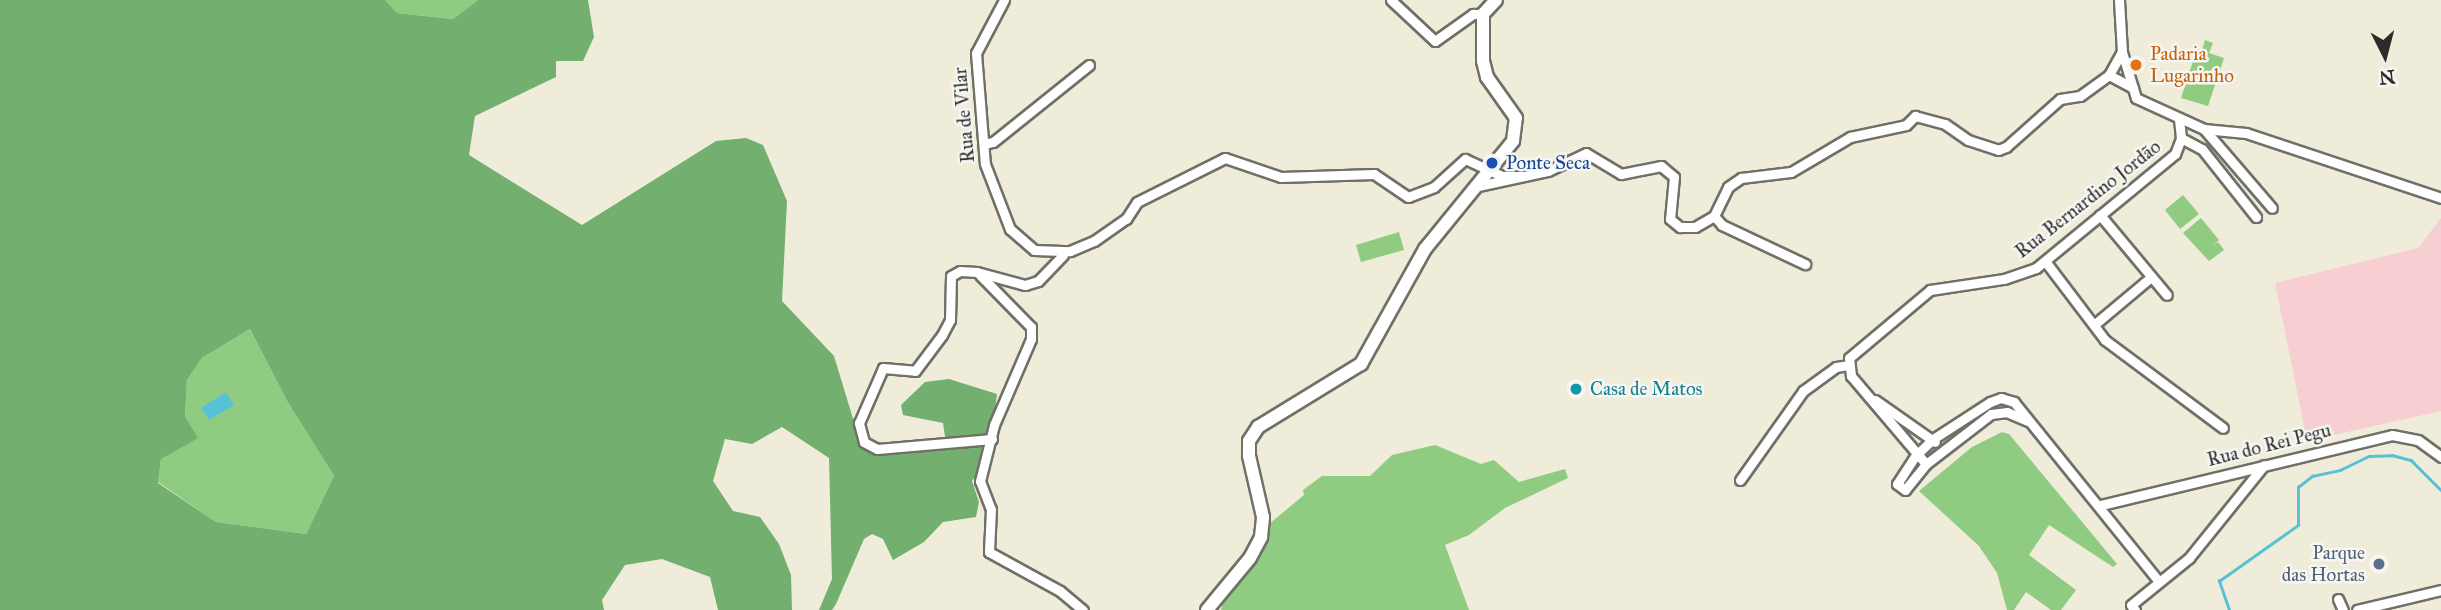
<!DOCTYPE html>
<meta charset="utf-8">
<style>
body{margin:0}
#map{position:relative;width:2441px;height:610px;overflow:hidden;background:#f0ecda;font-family:"IM FELL Great Primer",serif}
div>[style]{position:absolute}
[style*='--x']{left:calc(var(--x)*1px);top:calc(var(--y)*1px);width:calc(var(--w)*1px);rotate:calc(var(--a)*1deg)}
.built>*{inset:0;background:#f7cfd3}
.green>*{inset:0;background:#8fcb81}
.forest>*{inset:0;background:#73af6f}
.water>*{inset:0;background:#58c1d5}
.stream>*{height:2.5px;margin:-1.25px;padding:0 1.25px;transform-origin:1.25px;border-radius:1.25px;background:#58c1d5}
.roads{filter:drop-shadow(2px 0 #706f68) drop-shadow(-2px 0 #706f68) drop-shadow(0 2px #706f68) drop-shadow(0 -2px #706f68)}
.street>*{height:9px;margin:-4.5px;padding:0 4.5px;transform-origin:4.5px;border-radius:4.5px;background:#fff}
.secondary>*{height:12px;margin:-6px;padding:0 6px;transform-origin:6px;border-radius:6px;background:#fff}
.dots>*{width:19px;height:19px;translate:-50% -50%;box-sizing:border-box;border:4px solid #f6f6f2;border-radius:50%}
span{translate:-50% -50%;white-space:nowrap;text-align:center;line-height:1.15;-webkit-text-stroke:5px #f6f6f2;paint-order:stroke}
.food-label{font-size:19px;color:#c56008}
.left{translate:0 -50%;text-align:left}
.street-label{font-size:19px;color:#2b2b2b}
.transit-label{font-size:19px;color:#164399}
.culture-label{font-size:19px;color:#0d838f}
.service-label{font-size:19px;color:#4e5e75}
.right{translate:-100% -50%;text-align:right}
.north{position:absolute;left:2350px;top:21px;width:70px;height:70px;-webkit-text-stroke:5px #f6f6f2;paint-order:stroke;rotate:174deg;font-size:19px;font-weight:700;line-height:28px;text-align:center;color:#2b2b2b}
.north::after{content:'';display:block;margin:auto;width:24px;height:32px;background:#2b2b2b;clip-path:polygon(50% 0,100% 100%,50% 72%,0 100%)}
</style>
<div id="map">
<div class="built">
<i style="clip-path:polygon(2441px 218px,2441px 411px,2307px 441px,2275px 283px,2418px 248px)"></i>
</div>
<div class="green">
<i style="clip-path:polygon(385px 0,478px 0,453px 19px,397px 13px)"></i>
<i style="clip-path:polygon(2205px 40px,2213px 43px,2209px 53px,2224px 58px,2208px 106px,2181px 98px,2197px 49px,2202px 50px)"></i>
<i style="clip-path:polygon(2183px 195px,2199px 214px,2180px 229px,2165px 210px)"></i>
<i style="clip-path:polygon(2201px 218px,2219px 240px,2213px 245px,2218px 242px,2224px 250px,2209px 261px,2183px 233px)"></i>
<i style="clip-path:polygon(1399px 232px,1404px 250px,1361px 262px,1356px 245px)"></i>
<i style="clip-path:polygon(250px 329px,287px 401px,334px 476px,306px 534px,216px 522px,158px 482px,161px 459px,185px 417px,187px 380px,202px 358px)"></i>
<i style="clip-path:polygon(2002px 432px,2009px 434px,2117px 564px,2113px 567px,2049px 525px,2029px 555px,2076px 590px,2061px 610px,2051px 610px,2026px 592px,2014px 610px,2007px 610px,1997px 573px,1979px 546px,1919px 491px,1972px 447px)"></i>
<i style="clip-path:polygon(1435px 445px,1481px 464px,1494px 460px,1519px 482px,1565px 469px,1568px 478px,1505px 508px,1469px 535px,1445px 545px,1469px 610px,1221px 610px,1224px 598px,1262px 548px,1268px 525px,1304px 495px,1303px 490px,1322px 476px,1370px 476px,1392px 455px)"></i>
</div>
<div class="forest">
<i style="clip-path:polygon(evenodd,0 0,385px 0,397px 13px,453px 19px,478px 0,588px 0,594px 37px,583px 61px,556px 61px,556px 77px,475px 116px,469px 155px,582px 225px,716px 141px,746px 138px,763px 145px,787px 201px,782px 301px,834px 356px,861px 445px,871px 453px,947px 450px,943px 423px,903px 415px,901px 405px,925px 382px,949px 379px,997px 394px,989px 455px,972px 481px,979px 502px,976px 517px,943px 522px,924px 542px,893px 560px,883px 539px,872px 534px,864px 539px,836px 604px,832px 610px,819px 610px,832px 579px,829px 458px,782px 427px,752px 444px,725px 439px,713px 481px,733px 511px,760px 517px,779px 544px,791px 575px,792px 610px,718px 610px,710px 577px,662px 559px,625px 565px,602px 600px,604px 610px,0 610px,0 0,250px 329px,287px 401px,334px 476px,306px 534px,216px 522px,158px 483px,161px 459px,198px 438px,185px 417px,187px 380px,202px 358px,250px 329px)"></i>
</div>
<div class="water">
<i style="clip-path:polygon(226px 392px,234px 405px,209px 420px,201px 408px)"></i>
</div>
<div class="stream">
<i style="--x:2229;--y:610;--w:31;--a:-109"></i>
<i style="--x:2219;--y:581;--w:97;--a:-35.3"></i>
<i style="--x:2298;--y:525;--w:38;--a:-90"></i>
<i style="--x:2298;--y:487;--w:18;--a:-38"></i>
<i style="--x:2312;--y:476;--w:29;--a:-12"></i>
<i style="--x:2340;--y:470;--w:32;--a:-26"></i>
<i style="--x:2369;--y:456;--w:23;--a:-2"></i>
<i style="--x:2392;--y:455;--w:20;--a:15"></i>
<i style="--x:2411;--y:460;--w:42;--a:45"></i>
</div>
<div class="roads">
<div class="street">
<i style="--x:1004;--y:0;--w:60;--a:117.8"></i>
<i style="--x:976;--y:53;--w:111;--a:85.4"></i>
<i style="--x:985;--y:164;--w:70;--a:69"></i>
<i style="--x:1010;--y:229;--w:32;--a:41"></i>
<i style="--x:1034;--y:250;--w:36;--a:2"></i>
<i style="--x:1070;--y:251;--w:26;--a:-23"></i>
<i style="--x:1094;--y:241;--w:39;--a:-35"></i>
<i style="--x:1126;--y:219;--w:20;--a:-57"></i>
<i style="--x:1137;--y:202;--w:98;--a:-26.6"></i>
<i style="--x:1225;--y:158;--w:59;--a:18.7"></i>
<i style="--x:1281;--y:177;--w:93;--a:-1.8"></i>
<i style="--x:1374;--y:174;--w:41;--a:34.1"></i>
<i style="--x:1408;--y:197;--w:28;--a:-21"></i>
<i style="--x:1434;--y:187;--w:42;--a:-42.1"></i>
<i style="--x:1465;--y:159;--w:41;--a:24.7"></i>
<i style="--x:1502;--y:176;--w:22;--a:0"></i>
<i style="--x:1391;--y:0;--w:60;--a:43"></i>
<i style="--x:1435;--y:41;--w:47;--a:-35.4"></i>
<i style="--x:1473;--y:14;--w:10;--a:0"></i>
<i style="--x:2119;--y:0;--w:52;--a:86.7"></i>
<i style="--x:2122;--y:52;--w:48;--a:73.1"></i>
<i style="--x:2136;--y:98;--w:75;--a:24.5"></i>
<i style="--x:2204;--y:129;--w:42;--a:5.4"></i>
<i style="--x:2246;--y:133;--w:206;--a:18.4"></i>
<i style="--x:2109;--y:75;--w:27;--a:28"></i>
<i style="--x:2204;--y:129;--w:104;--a:49.3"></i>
<i style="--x:2181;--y:138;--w:24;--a:28"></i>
<i style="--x:2202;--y:149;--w:87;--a:51.5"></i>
<i style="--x:984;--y:144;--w:9;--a:-13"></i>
<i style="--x:993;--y:142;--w:123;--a:-38.7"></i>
<i style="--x:1478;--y:186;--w:72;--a:-12.1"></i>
<i style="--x:1548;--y:171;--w:42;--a:-25.3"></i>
<i style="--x:1586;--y:153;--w:41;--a:31"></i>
<i style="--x:1621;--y:174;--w:41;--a:-11.3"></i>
<i style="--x:1661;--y:166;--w:17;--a:40"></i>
<i style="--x:1674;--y:177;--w:42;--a:95.4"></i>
<i style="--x:1670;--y:219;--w:13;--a:39"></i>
<i style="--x:1680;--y:227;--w:15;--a:0"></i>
<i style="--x:1695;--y:227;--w:22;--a:-30"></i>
<i style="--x:2100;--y:215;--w:104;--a:50.1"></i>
<i style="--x:1714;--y:216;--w:32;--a:-64"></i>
<i style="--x:1728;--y:187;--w:16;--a:-35"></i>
<i style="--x:1741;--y:178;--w:50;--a:-6.8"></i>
<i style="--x:1791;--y:172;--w:69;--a:-30.7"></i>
<i style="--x:1850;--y:137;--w:57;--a:-12.1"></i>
<i style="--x:1906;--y:125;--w:13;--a:-45"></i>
<i style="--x:1915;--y:116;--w:31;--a:15"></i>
<i style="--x:1945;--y:124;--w:28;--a:35"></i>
<i style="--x:1968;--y:140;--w:32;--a:18"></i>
<i style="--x:1998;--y:150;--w:9;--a:-21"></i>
<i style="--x:2006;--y:147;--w:72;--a:-41.6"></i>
<i style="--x:2060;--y:99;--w:20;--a:-9"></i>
<i style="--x:2080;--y:96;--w:36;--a:-36"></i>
<i style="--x:2109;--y:75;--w:26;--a:-61"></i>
<i style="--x:1714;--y:216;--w:12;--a:48"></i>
<i style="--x:1722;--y:225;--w:92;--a:25.2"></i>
<i style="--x:2045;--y:261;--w:99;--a:52.8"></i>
<i style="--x:2105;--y:340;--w:147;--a:36.7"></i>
<i style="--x:980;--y:275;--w:73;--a:45.6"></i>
<i style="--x:1031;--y:327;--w:12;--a:90"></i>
<i style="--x:1031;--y:339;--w:94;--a:113.3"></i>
<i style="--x:994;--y:425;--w:58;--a:104"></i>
<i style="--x:980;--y:481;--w:30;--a:69"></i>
<i style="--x:991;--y:509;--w:43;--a:92.7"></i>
<i style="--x:989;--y:552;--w:81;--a:28.8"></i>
<i style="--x:1060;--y:591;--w:30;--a:40"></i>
<i style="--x:2095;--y:324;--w:73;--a:-40"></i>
<i style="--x:1875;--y:400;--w:73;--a:35"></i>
<i style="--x:2028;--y:421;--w:23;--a:-157"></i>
<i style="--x:2007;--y:412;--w:16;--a:173"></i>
<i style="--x:1991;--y:414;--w:82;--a:142.4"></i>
<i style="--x:1926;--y:464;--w:116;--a:-130.4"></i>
<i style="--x:1851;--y:376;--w:18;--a:-96"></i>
<i style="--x:1849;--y:358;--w:106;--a:-40"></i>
<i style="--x:1930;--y:290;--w:75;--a:-8.5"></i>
<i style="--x:2004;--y:279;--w:34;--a:-19"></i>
<i style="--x:2036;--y:268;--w:180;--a:-39.4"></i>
<i style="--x:2175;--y:154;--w:17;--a:-69"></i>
<i style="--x:2181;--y:138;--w:19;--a:-96"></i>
<i style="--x:992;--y:439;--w:115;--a:175"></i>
<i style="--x:877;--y:449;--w:15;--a:-152"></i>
<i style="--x:864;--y:442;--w:20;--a:-105"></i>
<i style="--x:859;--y:423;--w:60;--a:-66.4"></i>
<i style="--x:883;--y:368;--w:32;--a:5"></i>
<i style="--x:915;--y:371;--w:45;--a:-53.1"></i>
<i style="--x:942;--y:335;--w:17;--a:-62"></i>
<i style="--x:950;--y:320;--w:44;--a:-88.7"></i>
<i style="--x:951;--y:276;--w:10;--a:-29"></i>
<i style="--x:960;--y:271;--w:17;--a:3"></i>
<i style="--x:977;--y:272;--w:50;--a:15.2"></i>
<i style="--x:1025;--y:285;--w:14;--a:-17"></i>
<i style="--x:1038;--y:281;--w:36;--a:-46"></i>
<i style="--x:1926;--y:464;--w:33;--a:129"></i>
<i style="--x:1905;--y:490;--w:10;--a:-143"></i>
<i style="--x:1897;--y:484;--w:35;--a:-57"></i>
<i style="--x:1916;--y:455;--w:23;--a:-43"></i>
<i style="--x:1933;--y:439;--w:68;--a:-33"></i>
<i style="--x:1990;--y:402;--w:12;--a:-20"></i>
<i style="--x:2001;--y:398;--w:14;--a:17"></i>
<i style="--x:2014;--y:402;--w:231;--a:51.1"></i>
<i style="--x:1740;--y:480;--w:109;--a:-54.7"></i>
<i style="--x:1803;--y:391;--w:41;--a:-36"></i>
<i style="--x:1836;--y:367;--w:12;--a:-9"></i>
<i style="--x:2101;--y:505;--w:299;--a:-13.5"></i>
<i style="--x:2392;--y:435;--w:26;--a:11"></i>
<i style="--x:2418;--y:440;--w:29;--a:36"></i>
<i style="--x:2338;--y:599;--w:12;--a:66"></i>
<i style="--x:2135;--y:610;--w:6;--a:-129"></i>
<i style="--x:2131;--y:605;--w:75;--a:-39"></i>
<i style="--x:2189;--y:558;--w:119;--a:-51.1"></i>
<i style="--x:2357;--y:610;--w:86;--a:-13.4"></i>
</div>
<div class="secondary">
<i style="--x:1207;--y:610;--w:67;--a:-50.4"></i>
<i style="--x:1250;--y:558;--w:24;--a:-62"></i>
<i style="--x:1261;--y:537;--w:20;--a:-84"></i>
<i style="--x:1263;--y:517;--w:63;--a:-102.9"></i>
<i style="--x:1249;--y:456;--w:15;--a:-90"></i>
<i style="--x:1249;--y:441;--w:17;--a:-57"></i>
<i style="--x:1258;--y:427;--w:121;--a:-31.5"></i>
<i style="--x:1361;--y:364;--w:132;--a:-60.9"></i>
<i style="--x:1425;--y:249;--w:139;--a:-50.8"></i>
<i style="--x:1513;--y:141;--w:23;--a:-83"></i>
<i style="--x:1516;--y:118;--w:50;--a:-125.3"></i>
<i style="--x:1487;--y:77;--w:16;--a:-104"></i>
<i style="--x:1483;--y:61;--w:47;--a:-90"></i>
<i style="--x:1483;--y:14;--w:19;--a:-47"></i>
</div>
</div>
<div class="dots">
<i style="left:2136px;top:65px;background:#e8710a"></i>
<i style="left:1492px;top:163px;background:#1a4fb4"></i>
<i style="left:1576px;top:389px;background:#0f9aa8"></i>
<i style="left:2379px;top:564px;background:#5c6f8a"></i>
</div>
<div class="food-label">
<span class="left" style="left:2150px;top:65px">Padaria<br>Lugarinho</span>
</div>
<div class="street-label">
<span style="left:964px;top:115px;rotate:-95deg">Rua de Vilar</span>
<span style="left:2088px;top:199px;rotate:-38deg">Rua Bernardino Jordão</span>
<span style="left:2269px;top:445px;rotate:-14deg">Rua do Rei Pegu</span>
</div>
<div class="transit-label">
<span class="left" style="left:1506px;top:163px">Ponte Seca</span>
</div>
<div class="culture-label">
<span class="left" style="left:1590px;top:389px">Casa de Matos</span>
</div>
<div class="service-label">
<span class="right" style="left:2365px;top:564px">Parque<br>das Hortas</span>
</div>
<div class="north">N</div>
</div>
